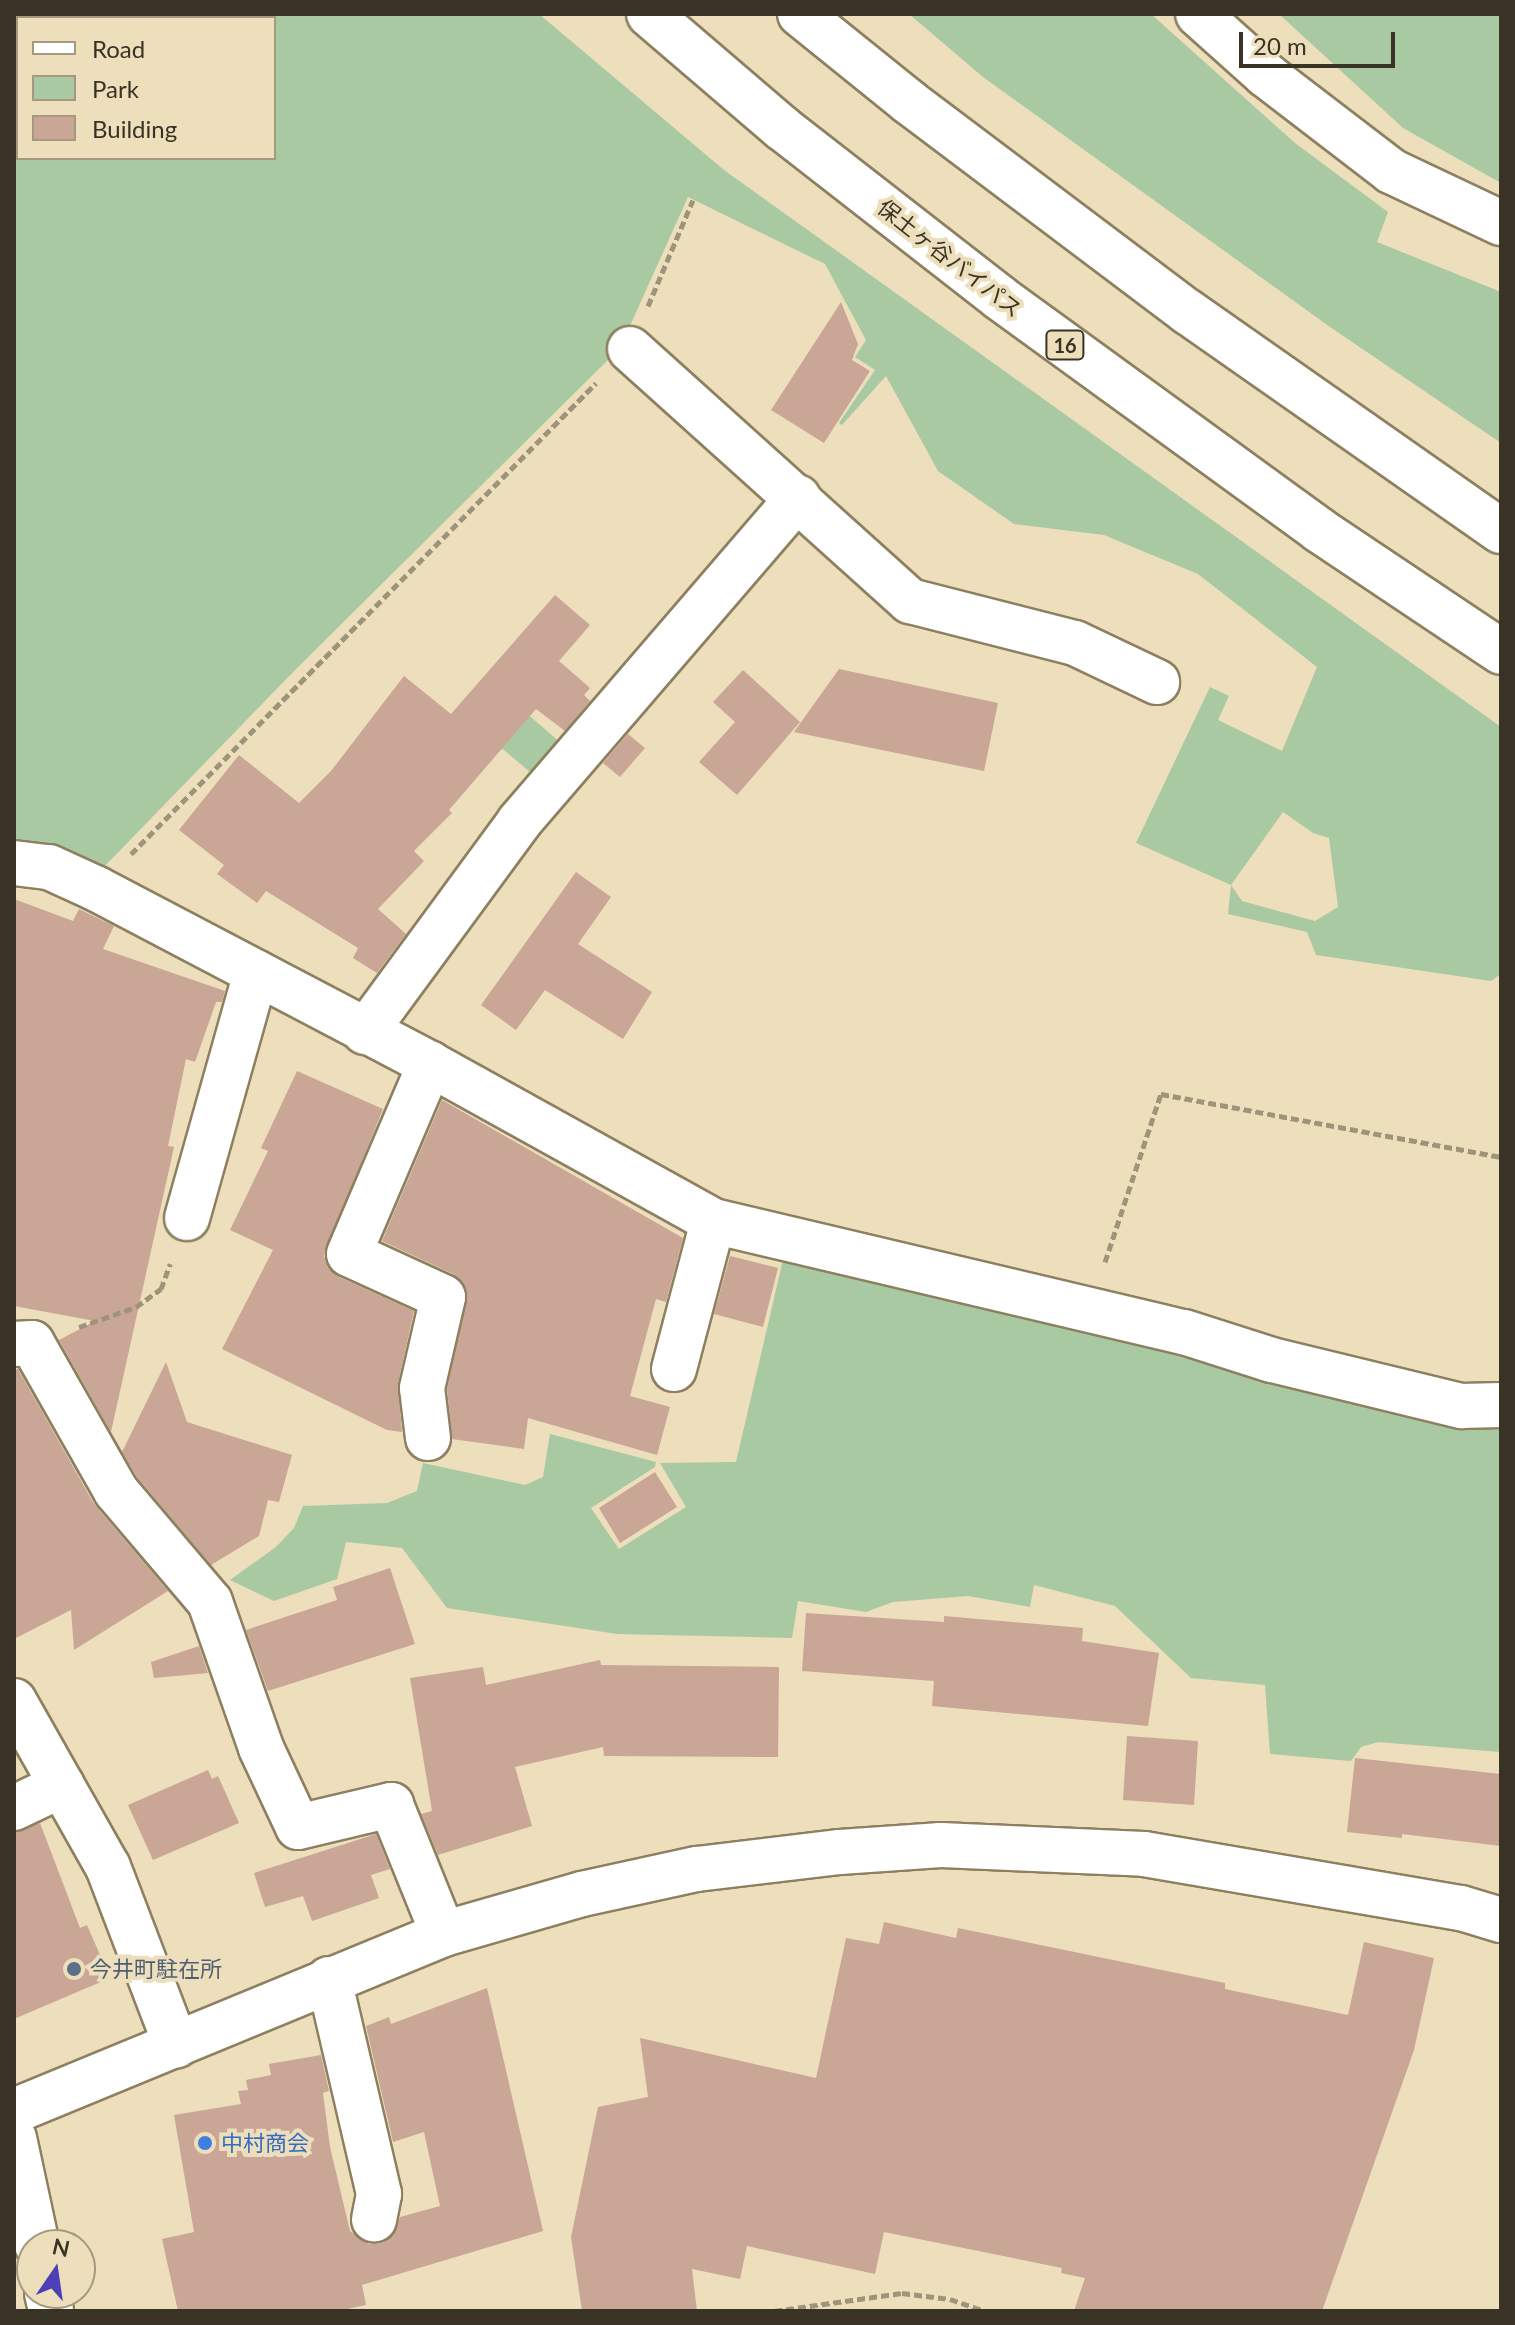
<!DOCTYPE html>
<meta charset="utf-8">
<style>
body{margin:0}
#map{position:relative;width:1515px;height:2325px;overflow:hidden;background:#eddebc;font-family:Lato,"Noto Sans JP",sans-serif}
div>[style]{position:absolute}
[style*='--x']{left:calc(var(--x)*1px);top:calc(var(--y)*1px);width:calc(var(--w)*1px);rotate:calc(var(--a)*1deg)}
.green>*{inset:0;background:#a8c9a2}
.building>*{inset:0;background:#c9a695}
.path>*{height:5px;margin-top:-2.5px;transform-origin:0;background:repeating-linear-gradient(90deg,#9e947a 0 8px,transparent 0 12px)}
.roads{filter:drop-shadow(2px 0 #8d8060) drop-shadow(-2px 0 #8d8060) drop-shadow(0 2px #8d8060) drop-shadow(0 -2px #8d8060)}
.minor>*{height:44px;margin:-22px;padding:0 22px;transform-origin:22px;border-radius:22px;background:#fff}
.highway>*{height:44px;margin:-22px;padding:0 22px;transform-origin:22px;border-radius:22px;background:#fff}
.dots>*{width:22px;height:22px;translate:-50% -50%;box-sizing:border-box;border:4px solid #eddebc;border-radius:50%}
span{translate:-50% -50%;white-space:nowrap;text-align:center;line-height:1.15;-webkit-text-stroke:8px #eddebc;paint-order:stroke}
.shield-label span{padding:2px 6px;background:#eddebc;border:2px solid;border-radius:6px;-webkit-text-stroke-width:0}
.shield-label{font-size:20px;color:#383325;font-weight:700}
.street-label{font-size:22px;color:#383325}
.service-label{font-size:22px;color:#4e5e75}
.left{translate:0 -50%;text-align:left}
.shop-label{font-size:22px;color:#366cbe}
.frame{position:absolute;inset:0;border:16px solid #383325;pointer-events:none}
.legend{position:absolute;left:16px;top:16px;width:260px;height:144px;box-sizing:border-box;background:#eddebc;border:2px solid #a59a80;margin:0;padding:10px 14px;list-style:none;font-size:24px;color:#383325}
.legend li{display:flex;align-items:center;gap:16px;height:40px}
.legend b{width:40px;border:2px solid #a59a80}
.north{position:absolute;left:16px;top:2229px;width:80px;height:80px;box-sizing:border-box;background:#eddebc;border:2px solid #a59a80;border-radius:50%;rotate:13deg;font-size:22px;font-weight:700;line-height:32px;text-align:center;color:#383325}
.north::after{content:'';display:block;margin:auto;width:28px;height:36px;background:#4d40b7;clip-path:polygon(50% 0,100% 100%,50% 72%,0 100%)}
.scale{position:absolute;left:1239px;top:32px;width:156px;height:36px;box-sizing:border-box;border:4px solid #383325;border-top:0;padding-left:10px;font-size:24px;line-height:28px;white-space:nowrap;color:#383325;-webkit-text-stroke:6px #eddebc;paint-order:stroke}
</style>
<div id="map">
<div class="green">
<i style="clip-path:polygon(evenodd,14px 14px,539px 14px,724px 170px,1501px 727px,1501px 974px,1491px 981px,1316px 955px,1307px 932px,1228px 914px,1231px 885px,1136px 843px,1210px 687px,1229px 696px,1218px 720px,1282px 751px,1317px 667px,1198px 574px,1104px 535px,1014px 524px,938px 471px,886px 376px,842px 425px,839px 423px,875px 370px,855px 357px,866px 340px,825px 264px,688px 197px,620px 348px,297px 668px,100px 871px,14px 848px,14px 14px,18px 18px,274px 18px,274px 158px,18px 158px,18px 18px,14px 14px,1283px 812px,1313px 833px,1329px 838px,1338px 907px,1315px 921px,1242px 901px,1231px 885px,1283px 812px)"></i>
<i style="clip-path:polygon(909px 14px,1151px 14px,1295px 143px,1388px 212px,1377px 242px,1501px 292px,1501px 443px,1330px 327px,983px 77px)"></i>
<i style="clip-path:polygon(1279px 14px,1501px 14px,1501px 183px,1403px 128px)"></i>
<i style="clip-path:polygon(524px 711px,562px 744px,535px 776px,475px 726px)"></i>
<i style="clip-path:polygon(785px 1251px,1501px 1413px,1501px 1752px,1378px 1742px,1361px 1747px,1351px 1761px,1270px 1754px,1265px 1685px,1191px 1678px,1115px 1606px,1034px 1585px,1030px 1607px,968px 1596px,893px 1602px,866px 1612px,798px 1601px,792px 1638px,617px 1634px,447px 1608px,402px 1548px,346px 1542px,337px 1579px,274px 1601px,230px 1580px,276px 1547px,294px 1528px,303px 1506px,387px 1503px,417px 1491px,423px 1463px,525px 1485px,543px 1477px,550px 1434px,656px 1462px,655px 1467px,591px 1508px,619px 1549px,686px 1507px,660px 1463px,736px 1462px)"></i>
</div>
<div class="building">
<i style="clip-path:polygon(841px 302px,858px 344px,852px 360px,870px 371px,824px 443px,771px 410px)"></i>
<i style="clip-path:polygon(555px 595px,590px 625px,559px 661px,590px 688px,584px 695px,590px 701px,565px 731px,536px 709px,449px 810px,452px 813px,414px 851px,424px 861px,378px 909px,406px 934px,377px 973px,353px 958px,358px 948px,266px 891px,257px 903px,217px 874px,224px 865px,179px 830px,239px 755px,299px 803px,331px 771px,404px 676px,451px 714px)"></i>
<i style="clip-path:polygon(839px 669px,998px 703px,984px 771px,794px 732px)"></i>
<i style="clip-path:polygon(743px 670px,800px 722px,737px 795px,699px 762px,735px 722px,713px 702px)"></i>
<i style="clip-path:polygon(628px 734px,645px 748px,620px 777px,603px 763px)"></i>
<i style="clip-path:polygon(576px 872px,611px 897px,578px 944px,652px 992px,623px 1039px,545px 990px,516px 1030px,481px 1005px)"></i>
<i style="clip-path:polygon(14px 899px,73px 921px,79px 909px,114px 926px,103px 949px,225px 991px,222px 1002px,216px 1002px,195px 1062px,186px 1059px,168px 1146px,174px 1147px,111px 1432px,59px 1340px,95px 1321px,14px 1306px)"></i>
<i style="clip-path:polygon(297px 1071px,383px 1109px,324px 1256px,328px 1268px,339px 1277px,414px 1311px,398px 1383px,402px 1432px,387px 1430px,222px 1349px,273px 1250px,230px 1230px,268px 1151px,261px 1148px)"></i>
<i style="clip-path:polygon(442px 1100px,683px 1238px,666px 1302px,656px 1299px,630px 1396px,670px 1407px,657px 1455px,528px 1418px,524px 1449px,452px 1439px,447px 1389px,467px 1291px,453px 1274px,382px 1241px)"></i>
<i style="clip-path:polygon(730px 1256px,778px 1268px,763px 1327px,714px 1314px)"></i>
<i style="clip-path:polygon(166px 1362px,187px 1422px,292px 1455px,279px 1502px,268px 1500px,259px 1536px,211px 1565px,137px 1477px,122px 1452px)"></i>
<i style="clip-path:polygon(14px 1369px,18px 1369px,94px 1504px,168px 1591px,74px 1650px,71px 1610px,14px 1639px)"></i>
<i style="clip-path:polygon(655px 1472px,677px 1507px,620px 1543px,599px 1508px)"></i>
<i style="clip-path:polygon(390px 1568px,415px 1644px,268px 1691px,246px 1630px,337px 1600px,333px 1587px)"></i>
<i style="clip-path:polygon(806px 1613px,944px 1622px,944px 1616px,1083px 1628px,1082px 1641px,1159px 1653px,1148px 1726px,932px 1706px,934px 1681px,802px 1671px)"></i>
<i style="clip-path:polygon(199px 1646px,208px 1673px,154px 1678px,151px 1662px)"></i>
<i style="clip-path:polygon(600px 1660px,601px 1665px,779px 1667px,778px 1757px,604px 1756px,603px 1747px,515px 1767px,532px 1826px,438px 1855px,421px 1814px,432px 1811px,410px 1678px,483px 1667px,486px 1685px)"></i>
<i style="clip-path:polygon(1127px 1736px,1198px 1741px,1194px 1805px,1123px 1800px)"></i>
<i style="clip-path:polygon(1355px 1758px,1501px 1774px,1501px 1846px,1402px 1834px,1402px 1838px,1347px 1832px)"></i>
<i style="clip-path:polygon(208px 1770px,212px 1779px,218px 1776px,239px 1823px,153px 1860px,128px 1805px)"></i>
<i style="clip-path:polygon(40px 1823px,80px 1928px,87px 1925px,110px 1978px,14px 2019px,14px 1833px)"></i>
<i style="clip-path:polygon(376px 1834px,390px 1869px,371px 1875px,379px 1898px,312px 1921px,303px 1896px,265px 1907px,254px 1873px)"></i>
<i style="clip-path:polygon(884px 1922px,956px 1938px,958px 1928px,1225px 1983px,1225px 1989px,1348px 2015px,1364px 1942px,1434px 1958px,1414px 2050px,1322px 2311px,1074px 2311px,1085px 2278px,1061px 2273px,1062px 2268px,884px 2232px,875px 2274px,747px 2246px,740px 2279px,692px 2269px,697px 2311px,582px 2311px,571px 2237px,598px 2107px,648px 2097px,640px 2038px,816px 2078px,846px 1938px,879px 1944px)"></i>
<i style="clip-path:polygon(487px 1988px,543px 2231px,362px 2285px,366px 2305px,338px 2311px,178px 2311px,162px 2239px,194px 2232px,174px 2115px,241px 2104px,238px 2091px,248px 2090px,246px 2080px,271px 2075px,269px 2064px,321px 2055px,329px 2091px,323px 2093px,330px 2147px,350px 2231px,369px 2244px,383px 2243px,393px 2236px,400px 2217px,440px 2206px,424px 2132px,393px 2142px,366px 2026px,389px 2017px,391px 2024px)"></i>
</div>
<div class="path">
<i style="--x:648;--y:306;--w:115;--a:-67"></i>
<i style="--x:131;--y:854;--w:662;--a:-45.37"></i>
<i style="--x:1105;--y:1262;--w:177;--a:-71.6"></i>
<i style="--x:1161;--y:1094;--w:346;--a:10.5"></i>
<i style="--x:79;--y:1327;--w:60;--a:-19.3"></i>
<i style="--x:136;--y:1307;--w:31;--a:-36"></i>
<i style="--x:161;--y:1289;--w:27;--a:-70"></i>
<i style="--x:774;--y:2311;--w:129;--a:-8"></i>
<i style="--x:902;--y:2293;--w:48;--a:7.1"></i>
<i style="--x:950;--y:2299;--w:37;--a:19"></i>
</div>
<div class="roads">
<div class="minor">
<i style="--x:1198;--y:14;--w:91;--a:41.9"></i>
<i style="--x:1266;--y:75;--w:158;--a:37.5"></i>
<i style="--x:1391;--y:171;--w:122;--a:25.3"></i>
<i style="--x:630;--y:349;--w:377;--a:42"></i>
<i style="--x:910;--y:601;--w:170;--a:14.3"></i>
<i style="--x:1075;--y:643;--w:91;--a:25.4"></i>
<i style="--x:14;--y:863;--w:35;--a:7"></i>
<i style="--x:49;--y:867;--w:53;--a:24.6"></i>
<i style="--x:97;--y:889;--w:376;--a:27.7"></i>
<i style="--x:430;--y:1064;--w:324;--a:29"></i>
<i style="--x:713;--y:1221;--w:484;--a:13.3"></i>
<i style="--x:1184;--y:1332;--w:92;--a:17.7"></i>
<i style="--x:1272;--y:1360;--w:195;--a:13.7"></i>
<i style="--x:1461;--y:1406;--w:40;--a:-1.4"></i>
<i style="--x:365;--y:1032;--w:260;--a:-53.7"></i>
<i style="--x:519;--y:822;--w:428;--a:-49.3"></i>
<i style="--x:187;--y:1218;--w:255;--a:-74.3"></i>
<i style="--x:14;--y:1344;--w:18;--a:-3"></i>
<i style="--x:32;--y:1343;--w:170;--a:60.4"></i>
<i style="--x:116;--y:1491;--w:145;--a:49.7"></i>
<i style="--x:210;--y:1602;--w:155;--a:70.7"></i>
<i style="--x:261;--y:1748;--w:87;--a:64.9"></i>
<i style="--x:298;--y:1827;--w:96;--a:-13.3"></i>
<i style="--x:391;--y:1805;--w:139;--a:68"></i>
<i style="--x:674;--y:1369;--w:153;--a:-75.2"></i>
<i style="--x:428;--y:1438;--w:50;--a:-96.8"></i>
<i style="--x:422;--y:1388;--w:93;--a:-77"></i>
<i style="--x:443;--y:1297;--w:103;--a:-155.4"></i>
<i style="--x:349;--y:1254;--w:207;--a:-66.9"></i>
<i style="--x:14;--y:1701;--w:191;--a:60.5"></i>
<i style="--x:108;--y:1867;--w:191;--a:69.1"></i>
<i style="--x:14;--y:1808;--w:53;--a:-25.6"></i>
<i style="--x:329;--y:1979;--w:221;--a:76.9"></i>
<i style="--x:379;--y:2194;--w:26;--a:101"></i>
<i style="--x:14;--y:2111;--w:464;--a:-22.4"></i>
<i style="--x:443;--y:1934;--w:145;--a:-16.1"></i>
<i style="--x:582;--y:1894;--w:118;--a:-12.3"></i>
<i style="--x:697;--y:1869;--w:144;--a:-6.8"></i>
<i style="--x:840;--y:1852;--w:101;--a:-4"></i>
<i style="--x:941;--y:1845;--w:203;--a:2.5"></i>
<i style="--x:1144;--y:1854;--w:322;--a:9.7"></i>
<i style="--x:1461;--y:1908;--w:42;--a:16.7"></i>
<i style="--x:14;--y:2138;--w:109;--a:77.9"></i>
<i style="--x:47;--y:2293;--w:18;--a:77"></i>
</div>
<div class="highway">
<i style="--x:649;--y:14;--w:175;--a:40.6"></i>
<i style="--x:782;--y:128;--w:276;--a:37.9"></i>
<i style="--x:1000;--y:298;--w:394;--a:36"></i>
<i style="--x:1319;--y:530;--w:219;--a:33.8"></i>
<i style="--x:800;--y:14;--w:140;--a:38.9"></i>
<i style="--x:909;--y:102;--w:349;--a:37"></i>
<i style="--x:1188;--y:312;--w:382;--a:35"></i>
</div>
</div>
<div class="dots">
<i style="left:74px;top:1969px;background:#5c6f8a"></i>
<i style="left:205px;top:2143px;background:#3f7fe0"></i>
</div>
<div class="shield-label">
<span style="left:1065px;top:345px">16</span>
</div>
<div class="street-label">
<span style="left:950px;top:258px;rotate:38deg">保土ヶ谷バイパス</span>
</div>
<div class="service-label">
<span class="left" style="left:90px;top:1969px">今井町駐在所</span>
</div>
<div class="shop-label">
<span class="left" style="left:221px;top:2143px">中村商会</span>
</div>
<div class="frame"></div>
<ul class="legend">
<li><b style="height:10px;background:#fff"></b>Road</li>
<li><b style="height:22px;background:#a8c9a2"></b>Park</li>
<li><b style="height:22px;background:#c9a695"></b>Building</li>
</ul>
<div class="north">N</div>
<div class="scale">20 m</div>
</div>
